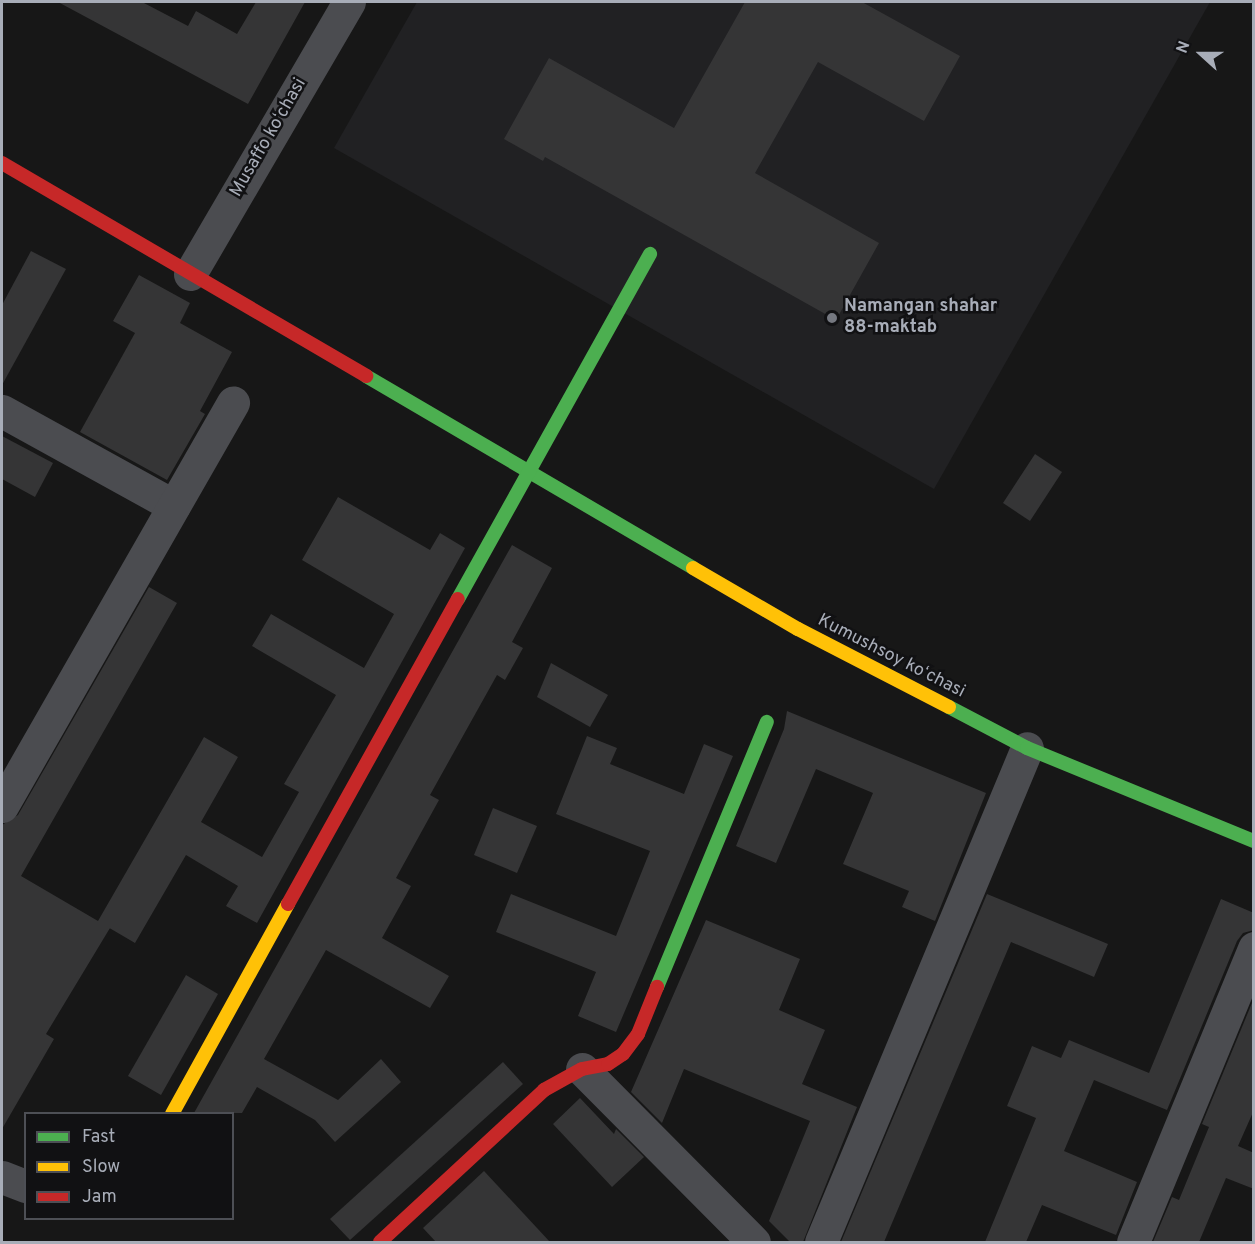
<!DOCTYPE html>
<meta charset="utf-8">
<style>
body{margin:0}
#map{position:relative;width:1255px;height:1244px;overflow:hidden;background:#171717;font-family:Overpass,sans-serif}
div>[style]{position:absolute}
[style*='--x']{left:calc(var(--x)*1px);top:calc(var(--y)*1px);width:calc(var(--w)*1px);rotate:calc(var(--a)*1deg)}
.built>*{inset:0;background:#212123}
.building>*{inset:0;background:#353536}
.street>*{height:33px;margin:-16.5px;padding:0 16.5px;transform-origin:16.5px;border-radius:16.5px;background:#4b4c50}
.fast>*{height:14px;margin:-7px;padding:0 7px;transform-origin:7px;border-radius:7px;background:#4caf50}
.slow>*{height:14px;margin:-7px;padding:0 7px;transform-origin:7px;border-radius:7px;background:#ffc107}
.jam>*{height:14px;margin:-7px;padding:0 7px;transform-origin:7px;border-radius:7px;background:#c62828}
.dots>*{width:16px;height:16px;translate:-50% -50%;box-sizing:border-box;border:3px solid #111113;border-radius:50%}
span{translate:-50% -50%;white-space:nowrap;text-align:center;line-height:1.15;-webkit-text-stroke:5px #111113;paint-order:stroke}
.street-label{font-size:18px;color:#a8adb8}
.poi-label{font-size:18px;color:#a8adb8;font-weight:700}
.left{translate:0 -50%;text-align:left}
.frame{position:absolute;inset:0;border:3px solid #a8adb8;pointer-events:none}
.legend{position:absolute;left:24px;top:1112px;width:210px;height:108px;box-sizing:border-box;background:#111113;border:2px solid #4d4f55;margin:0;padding:8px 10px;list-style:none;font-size:18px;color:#a8adb8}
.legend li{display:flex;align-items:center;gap:12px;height:30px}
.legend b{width:30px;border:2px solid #4d4f55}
.north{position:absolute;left:1171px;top:24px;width:60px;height:60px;-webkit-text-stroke:4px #111113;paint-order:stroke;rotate:291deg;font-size:16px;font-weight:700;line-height:24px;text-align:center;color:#a8adb8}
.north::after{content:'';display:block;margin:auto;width:21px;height:27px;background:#a8adb8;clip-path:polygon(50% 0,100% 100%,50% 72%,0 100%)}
</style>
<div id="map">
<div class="built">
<i style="clip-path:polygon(417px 2px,1210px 2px,934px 489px,334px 148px)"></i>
</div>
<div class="building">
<i style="clip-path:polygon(58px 2px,142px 2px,188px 26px,196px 11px,237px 34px,256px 2px,305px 2px,248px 104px)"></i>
<i style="clip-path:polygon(745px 2px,862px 2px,960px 56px,924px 121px,818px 62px,755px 173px,879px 243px,836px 320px,545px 157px,543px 161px,504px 139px,549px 58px,674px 128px)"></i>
<i style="clip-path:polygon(31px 251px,66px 269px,2px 385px,2px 305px)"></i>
<i style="clip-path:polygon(139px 275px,190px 303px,180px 323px,232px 352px,200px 411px,205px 414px,167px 480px,80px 432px,135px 333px,113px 321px)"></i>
<i style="clip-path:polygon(2px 436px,53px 463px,35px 497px,2px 479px)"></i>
<i style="clip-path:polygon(1035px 454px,1062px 472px,1030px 521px,1003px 503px)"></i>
<i style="clip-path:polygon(338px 497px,430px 550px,440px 533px,465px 548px,257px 923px,226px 906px,238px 886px,186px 855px,135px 943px,106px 926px,110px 928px,46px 1034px,54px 1039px,2px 1129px,2px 825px,18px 815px,149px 587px,177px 603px,21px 876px,98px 921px,204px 737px,238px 757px,201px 822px,262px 857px,299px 792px,284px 784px,336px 695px,252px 646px,271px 614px,364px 668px,394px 614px,302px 560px)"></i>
<i style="clip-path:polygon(512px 545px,552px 568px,512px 642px,523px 648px,505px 680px,497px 675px,430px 795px,439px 800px,396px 878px,411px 886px,382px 938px,449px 976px,430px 1008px,326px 950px,264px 1059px,338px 1100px,381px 1059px,401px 1082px,335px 1142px,315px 1120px,257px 1087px,242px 1113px,194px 1113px)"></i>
<i style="clip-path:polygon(551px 663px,608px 695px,590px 727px,537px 697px)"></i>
<i style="clip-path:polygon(787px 711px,986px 793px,935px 921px,902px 907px,909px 891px,843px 864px,873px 793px,816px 769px,776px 863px,736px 846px,784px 729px)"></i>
<i style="clip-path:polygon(587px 736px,617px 748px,610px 764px,684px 794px,704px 744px,733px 756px,616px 1032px,578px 1016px,596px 972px,496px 932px,511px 894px,616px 936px,650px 851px,556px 814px)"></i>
<i style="clip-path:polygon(493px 808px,537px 826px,517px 873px,474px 855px)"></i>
<i style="clip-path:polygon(987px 894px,1108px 944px,1094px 977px,1011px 942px,884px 1242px,841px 1242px)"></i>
<i style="clip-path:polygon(1221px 899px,1254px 913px,1254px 930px,1243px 933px,1237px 941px,1167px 1110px,1094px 1080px,1064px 1151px,1137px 1182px,1116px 1235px,1042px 1205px,1026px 1242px,985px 1242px,1036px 1118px,1007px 1106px,1032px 1046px,1061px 1058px,1069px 1040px,1149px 1073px)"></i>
<i style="clip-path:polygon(706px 920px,800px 959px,779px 1010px,825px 1030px,802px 1084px,857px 1107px,803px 1242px,790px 1242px,769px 1221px,810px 1121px,684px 1069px,662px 1123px,631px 1092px)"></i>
<i style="clip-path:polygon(186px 975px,218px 994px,161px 1095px,128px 1076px)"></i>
<i style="clip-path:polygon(1254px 998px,1254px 1110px,1238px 1146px,1254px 1153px,1254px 1189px,1226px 1178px,1199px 1242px,1153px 1242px,1172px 1197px,1179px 1200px,1209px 1127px,1202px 1124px)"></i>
<i style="clip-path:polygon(503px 1062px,523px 1084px,350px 1240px,330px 1219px)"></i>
<i style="clip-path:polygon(580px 1098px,614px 1134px,616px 1129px,644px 1157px,612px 1187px,553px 1124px)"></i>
<i style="clip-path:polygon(484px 1171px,550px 1242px,436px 1242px,423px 1228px)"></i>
</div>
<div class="street">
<i style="--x:190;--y:274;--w:315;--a:-59.7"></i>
<i style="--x:2;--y:411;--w:196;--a:28.9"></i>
<i style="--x:2;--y:806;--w:465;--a:-60.2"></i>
<i style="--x:582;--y:1069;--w:244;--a:45.2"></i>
<i style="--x:2;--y:1177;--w:26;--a:21"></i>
<i style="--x:821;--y:1242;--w:535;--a:-67.36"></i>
<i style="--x:1133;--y:1242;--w:318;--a:-67.6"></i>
</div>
<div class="fast">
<i style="--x:366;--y:376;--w:379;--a:30.4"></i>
<i style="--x:458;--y:599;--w:395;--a:-60.9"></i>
<i style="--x:949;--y:707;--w:88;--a:27.7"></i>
<i style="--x:1027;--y:748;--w:245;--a:22.3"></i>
<i style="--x:657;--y:987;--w:287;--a:-67.5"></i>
</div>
<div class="slow">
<i style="--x:693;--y:568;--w:121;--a:30.2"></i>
<i style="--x:798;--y:629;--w:170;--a:27.3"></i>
<i style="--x:172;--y:1114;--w:240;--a:-61.1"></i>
</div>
<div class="jam">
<i style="--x:2;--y:163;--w:422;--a:30.3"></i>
<i style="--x:288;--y:904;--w:349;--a:-60.9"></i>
<i style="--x:380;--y:1242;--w:224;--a:-42.8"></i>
<i style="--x:544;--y:1090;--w:43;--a:-28.9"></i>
<i style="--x:582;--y:1069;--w:26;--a:-11"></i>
<i style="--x:608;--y:1064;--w:18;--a:-34"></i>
<i style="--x:623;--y:1054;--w:25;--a:-53"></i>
<i style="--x:638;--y:1034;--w:51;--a:-68"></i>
</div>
<div class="dots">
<i style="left:832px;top:318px;background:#757880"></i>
</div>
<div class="street-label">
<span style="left:269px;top:138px;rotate:-60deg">Musaffo koʻchasi</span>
<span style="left:891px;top:657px;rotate:27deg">Kumushsoy koʻchasi</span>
</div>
<div class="poi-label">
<span class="left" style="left:844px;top:318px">Namangan shahar<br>88-maktab</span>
</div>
<div class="frame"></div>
<ul class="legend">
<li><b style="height:8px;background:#4caf50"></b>Fast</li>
<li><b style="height:8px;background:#ffc107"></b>Slow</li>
<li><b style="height:8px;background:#c62828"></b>Jam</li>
</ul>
<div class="north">N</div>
</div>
